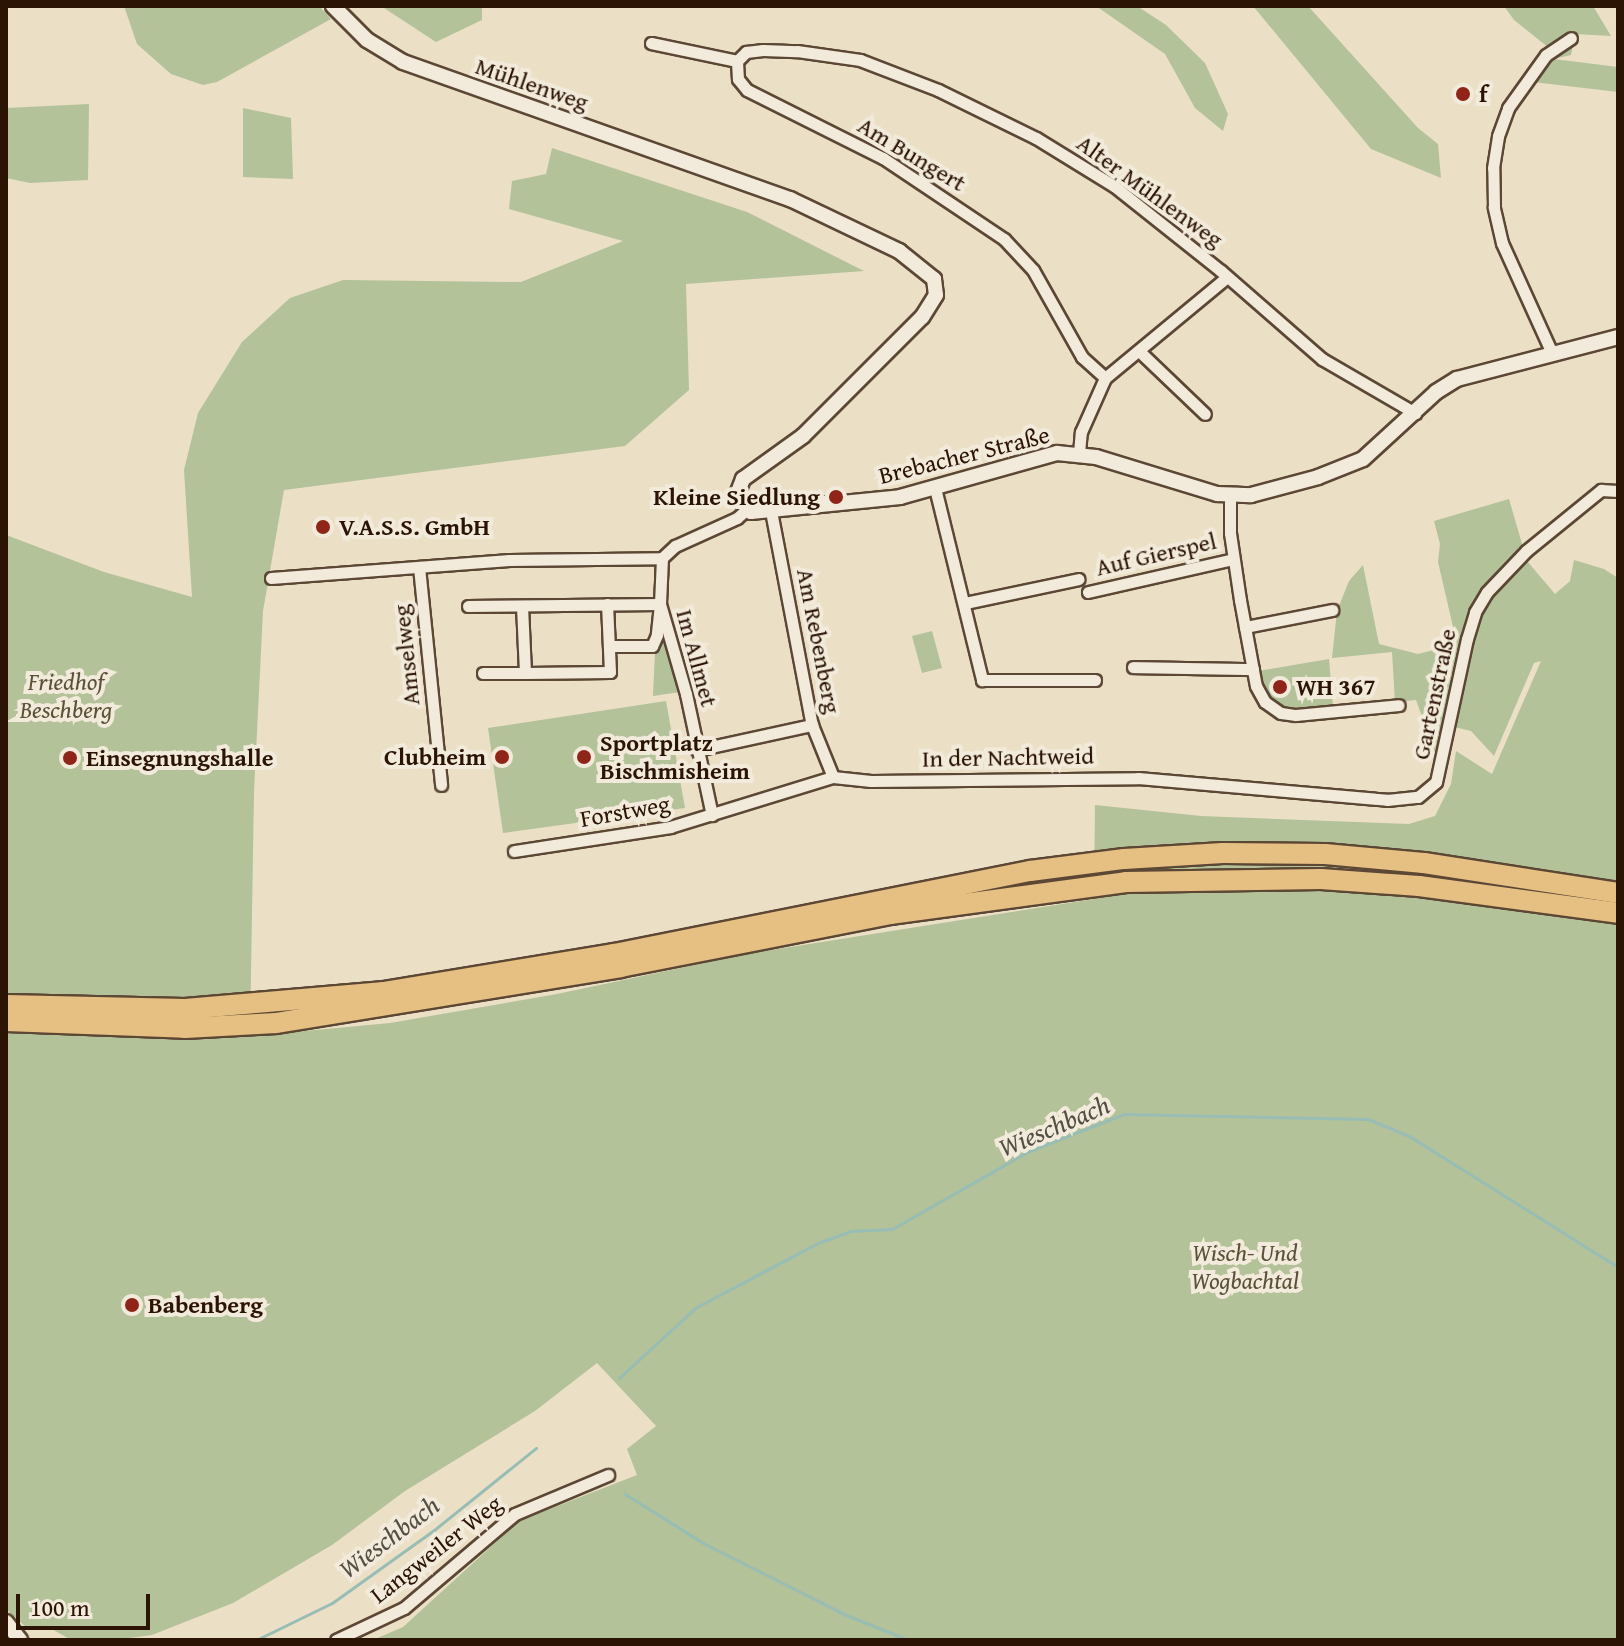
<!DOCTYPE html>
<meta charset="utf-8">
<style>
body{margin:0}
#map{position:relative;width:1624px;height:1646px;overflow:hidden;background:#ebdfc6;font-family:"Gentium Book Plus",serif}
div>[style]{position:absolute}
[style*='--x']{left:calc(var(--x)*1px);top:calc(var(--y)*1px);width:calc(var(--w)*1px);rotate:calc(var(--a)*1deg)}
.green>*{inset:0;background:#b3c298}
.stream>*{height:3px;margin:-1.5px;padding:0 1.5px;transform-origin:1.5px;border-radius:1.5px;background:#98bdb5}
.roads{filter:drop-shadow(2px 0 #5c4735) drop-shadow(-2px 0 #5c4735) drop-shadow(0 2px #5c4735) drop-shadow(0 -2px #5c4735)}
.street>*{height:11px;margin:-5.5px;padding:0 5.5px;transform-origin:5.5px;border-radius:5.5px;background:#f2eada}
.secondary>*{height:14px;margin:-7px;padding:0 7px;transform-origin:7px;border-radius:7px;background:#f2eada}
.highway>*{height:20px;margin:-10px;padding:0 10px;transform-origin:10px;border-radius:10px;background:#e6c083}
.dots>*{width:22px;height:22px;translate:-50% -50%;box-sizing:border-box;border:4px solid #f2eada;border-radius:50%}
span{translate:-50% -50%;white-space:nowrap;text-align:center;line-height:1.15;-webkit-text-stroke:8px #f2eada;paint-order:stroke}
.street-label{font-size:24px;color:#2c1405}
.poi-label{font-size:24px;color:#2c1405;font-weight:700}
.left{translate:0 -50%;text-align:left}
.right{translate:-100% -50%;text-align:right}
.park-label{font-size:24px;color:#5b5138;font-style:italic}
.water-label{font-size:26px;color:#524f43;font-style:italic}
.frame{position:absolute;inset:0;border:8px solid #2c1405;pointer-events:none}
.scale{position:absolute;left:16px;top:1594px;width:134px;height:36px;box-sizing:border-box;border:4px solid #2c1405;border-top:0;padding-left:10px;font-size:24px;line-height:28px;white-space:nowrap;color:#2c1405;-webkit-text-stroke:6px #f2eada;paint-order:stroke}
</style>
<div id="map">
<div class="green">
<i style="clip-path:polygon(124px 6px,319px 6px,331px 19px,217px 82px,203px 85px,171px 74px,137px 44px)"></i>
<i style="clip-path:polygon(381px 6px,482px 6px,482px 20px,436px 42px)"></i>
<i style="clip-path:polygon(1096px 6px,1137px 6px,1166px 25px,1205px 63px,1228px 114px,1223px 131px,1195px 108px,1165px 54px)"></i>
<i style="clip-path:polygon(1253px 6px,1308px 6px,1418px 128px,1438px 144px,1441px 178px,1371px 149px)"></i>
<i style="clip-path:polygon(1504px 6px,1593px 6px,1611px 36px,1575px 34px,1571px 55px,1554px 59px,1618px 67px,1618px 92px,1533px 82px,1549px 48px,1514px 20px)"></i>
<i style="clip-path:polygon(89px 104px,88px 180px,30px 183px,6px 178px,6px 108px)"></i>
<i style="clip-path:polygon(243px 108px,291px 118px,293px 179px,243px 177px)"></i>
<i style="clip-path:polygon(552px 148px,747px 212px,864px 271px,686px 284px,689px 390px,625px 446px,284px 490px,263px 611px,254px 792px,250px 1036px,390px 1023px,557px 994px,747px 954px,1094px 899px,1095px 805px,1201px 816px,1409px 824px,1435px 816px,1451px 784px,1456px 751px,1492px 774px,1541px 661px,1534px 663px,1494px 756px,1471px 731px,1446px 725px,1439px 764px,1416px 700px,1395px 702px,1392px 652px,1332px 658px,1337px 611px,1349px 581px,1363px 565px,1379px 644px,1418px 654px,1457px 644px,1438px 562px,1440px 544px,1434px 521px,1509px 499px,1527px 561px,1555px 594px,1570px 581px,1574px 560px,1604px 569px,1618px 578px,1618px 1640px,373px 1640px,403px 1627px,519px 1521px,637px 1475px,627px 1449px,656px 1426px,597px 1363px,535px 1411px,405px 1491px,332px 1545px,233px 1603px,152px 1635px,114px 1640px,71px 1640px,52px 1629px,29px 1630px,6px 1609px,6px 535px,104px 572px,192px 597px,184px 470px,198px 413px,242px 342px,290px 298px,343px 280px,521px 282px,623px 241px,509px 209px,512px 181px,546px 174px)"></i>
<i style="clip-path:polygon(662px 631px,680px 692px,653px 696px,655px 652px,660px 644px)"></i>
<i style="clip-path:polygon(932px 631px,942px 668px,922px 673px,912px 636px)"></i>
<i style="clip-path:polygon(1329px 659px,1333px 707px,1298px 711px,1281px 708px,1261px 689px,1258px 671px)"></i>
<i style="clip-path:polygon(666px 701px,685px 808px,503px 833px,488px 728px)"></i>
</div>
<div class="stream">
<i style="--x:619;--y:1378;--w:103;--a:-42.6"></i>
<i style="--x:695;--y:1308;--w:139;--a:-27.9"></i>
<i style="--x:818;--y:1243;--w:35;--a:-20"></i>
<i style="--x:851;--y:1231;--w:41;--a:-2.8"></i>
<i style="--x:892;--y:1229;--w:155;--a:-29.7"></i>
<i style="--x:1027;--y:1152;--w:104;--a:-21.4"></i>
<i style="--x:1124;--y:1114;--w:244;--a:1.2"></i>
<i style="--x:1368;--y:1119;--w:44;--a:22.5"></i>
<i style="--x:1409;--y:1136;--w:247;--a:32.1"></i>
<i style="--x:625;--y:1494;--w:92;--a:32.1"></i>
<i style="--x:703;--y:1543;--w:160;--a:26.7"></i>
<i style="--x:846;--y:1615;--w:68;--a:21.6"></i>
<i style="--x:256;--y:1640;--w:85;--a:-26"></i>
<i style="--x:332;--y:1603;--w:125;--a:-35.6"></i>
<i style="--x:434;--y:1530;--w:131;--a:-38.8"></i>
</div>
<div class="roads">
<div class="street">
<i style="--x:651;--y:43;--w:88;--a:11.8"></i>
<i style="--x:737;--y:61;--w:13;--a:-45"></i>
<i style="--x:746;--y:52;--w:17;--a:-7"></i>
<i style="--x:763;--y:50;--w:34;--a:2"></i>
<i style="--x:797;--y:51;--w:64;--a:8.1"></i>
<i style="--x:860;--y:60;--w:84;--a:21"></i>
<i style="--x:938;--y:90;--w:109;--a:26.1"></i>
<i style="--x:1036;--y:138;--w:92;--a:31.6"></i>
<i style="--x:1114;--y:186;--w:137;--a:38.5"></i>
<i style="--x:1221;--y:271;--w:134;--a:41.1"></i>
<i style="--x:1322;--y:359;--w:108;--a:30.1"></i>
<i style="--x:737;--y:61;--w:18;--a:87"></i>
<i style="--x:738;--y:79;--w:14;--a:51"></i>
<i style="--x:747;--y:90;--w:152;--a:26.6"></i>
<i style="--x:883;--y:158;--w:146;--a:33.8"></i>
<i style="--x:1004;--y:239;--w:42;--a:46.9"></i>
<i style="--x:1033;--y:270;--w:100;--a:60.6"></i>
<i style="--x:1082;--y:357;--w:31;--a:42"></i>
<i style="--x:1139;--y:351;--w:91;--a:43.7"></i>
<i style="--x:1551;--y:351;--w:119;--a:-114.4"></i>
<i style="--x:1502;--y:243;--w:37;--a:-103"></i>
<i style="--x:1494;--y:207;--w:39;--a:-91"></i>
<i style="--x:1493;--y:168;--w:32;--a:-81"></i>
<i style="--x:1498;--y:136;--w:30;--a:-70"></i>
<i style="--x:1508;--y:108;--w:65;--a:-54.4"></i>
<i style="--x:1546;--y:55;--w:30;--a:-34"></i>
<i style="--x:1079;--y:453;--w:21;--a:-85"></i>
<i style="--x:1081;--y:432;--w:59;--a:-66"></i>
<i style="--x:1105;--y:378;--w:158;--a:-39.6"></i>
<i style="--x:935;--y:488;--w:198;--a:76.2"></i>
<i style="--x:982;--y:680;--w:113;--a:0"></i>
<i style="--x:1230;--y:495;--w:38;--a:90"></i>
<i style="--x:1230;--y:533;--w:68;--a:81.5"></i>
<i style="--x:1240;--y:600;--w:87;--a:79.5"></i>
<i style="--x:1256;--y:686;--w:18;--a:61"></i>
<i style="--x:1265;--y:702;--w:19;--a:35"></i>
<i style="--x:1281;--y:713;--w:15;--a:8"></i>
<i style="--x:1296;--y:715;--w:103;--a:-5.5"></i>
<i style="--x:771;--y:511;--w:218;--a:79.2"></i>
<i style="--x:812;--y:725;--w:56;--a:68"></i>
<i style="--x:662;--y:558;--w:46;--a:92.5"></i>
<i style="--x:660;--y:604;--w:94;--a:73.9"></i>
<i style="--x:686;--y:694;--w:124;--a:77.9"></i>
<i style="--x:419;--y:567;--w:219;--a:84.2"></i>
<i style="--x:271;--y:578;--w:239;--a:-4.3"></i>
<i style="--x:509;--y:560;--w:153;--a:-0.7"></i>
<i style="--x:662;--y:558;--w:18;--a:-43"></i>
<i style="--x:675;--y:546;--w:68;--a:-24.3"></i>
<i style="--x:737;--y:518;--w:12;--a:-42"></i>
<i style="--x:1088;--y:592;--w:149;--a:-12.8"></i>
<i style="--x:965;--y:603;--w:116;--a:-11.9"></i>
<i style="--x:468;--y:606;--w:192;--a:-0.6"></i>
<i style="--x:660;--y:604;--w:31;--a:96"></i>
<i style="--x:657;--y:635;--w:12;--a:114"></i>
<i style="--x:652;--y:646;--w:42;--a:180"></i>
<i style="--x:522;--y:606;--w:67;--a:87.4"></i>
<i style="--x:525;--y:673;--w:85;--a:-0.7"></i>
<i style="--x:610;--y:672;--w:68;--a:-92.5"></i>
<i style="--x:1245;--y:627;--w:89;--a:-11.1"></i>
<i style="--x:1133;--y:667;--w:120;--a:1"></i>
<i style="--x:483;--y:673;--w:42;--a:0"></i>
<i style="--x:697;--y:750;--w:118;--a:-12.3"></i>
<i style="--x:514;--y:851;--w:158;--a:-8.7"></i>
<i style="--x:670;--y:827;--w:170;--a:-17.1"></i>
<i style="--x:833;--y:777;--w:38;--a:6"></i>
<i style="--x:871;--y:781;--w:267;--a:-0.6"></i>
<i style="--x:1138;--y:778;--w:250;--a:5"></i>
<i style="--x:1387;--y:800;--w:31;--a:-6"></i>
<i style="--x:1418;--y:797;--w:23;--a:-40"></i>
<i style="--x:1436;--y:782;--w:146;--a:-77.8"></i>
<i style="--x:1467;--y:639;--w:28;--a:-73"></i>
<i style="--x:1475;--y:612;--w:23;--a:-59"></i>
<i style="--x:1487;--y:592;--w:57;--a:-46.4"></i>
<i style="--x:1526;--y:551;--w:97;--a:-39.1"></i>
<i style="--x:1601;--y:490;--w:17;--a:3"></i>
<i style="--x:336;--y:1640;--w:75;--a:-25.2"></i>
<i style="--x:404;--y:1608;--w:145;--a:-40.3"></i>
<i style="--x:515;--y:1514;--w:101;--a:-22.8"></i>
</div>
<div class="secondary">
<i style="--x:333;--y:6;--w:48;--a:45"></i>
<i style="--x:367;--y:40;--w:42;--a:31.4"></i>
<i style="--x:403;--y:62;--w:411;--a:19.5"></i>
<i style="--x:790;--y:199;--w:121;--a:25.5"></i>
<i style="--x:899;--y:251;--w:45;--a:38.7"></i>
<i style="--x:934;--y:279;--w:16;--a:83"></i>
<i style="--x:936;--y:295;--w:26;--a:122"></i>
<i style="--x:922;--y:317;--w:168;--a:135"></i>
<i style="--x:803;--y:436;--w:74;--a:144.4"></i>
<i style="--x:743;--y:479;--w:14;--a:111"></i>
<i style="--x:738;--y:492;--w:7;--a:74"></i>
<i style="--x:740;--y:499;--w:17;--a:50"></i>
<i style="--x:751;--y:512;--w:150;--a:-5.7"></i>
<i style="--x:900;--y:497;--w:163;--a:-15.7"></i>
<i style="--x:1057;--y:453;--w:39;--a:6"></i>
<i style="--x:1096;--y:457;--w:127;--a:17"></i>
<i style="--x:1217;--y:494;--w:34;--a:2"></i>
<i style="--x:1251;--y:495;--w:69;--a:-15"></i>
<i style="--x:1318;--y:477;--w:48;--a:-21.8"></i>
<i style="--x:1363;--y:459;--w:99;--a:-42.5"></i>
<i style="--x:1436;--y:392;--w:25;--a:-32"></i>
<i style="--x:1457;--y:379;--w:166;--a:-14.6"></i>
<i style="--x:6;--y:1622;--w:23;--a:52"></i>
</div>
<div class="highway">
<i style="--x:6;--y:1005;--w:179;--a:1.3"></i>
<i style="--x:185;--y:1009;--w:200;--a:-4.9"></i>
<i style="--x:384;--y:992;--w:233;--a:-9.4"></i>
<i style="--x:614;--y:954;--w:424;--a:-11.3"></i>
<i style="--x:1030;--y:871;--w:95;--a:-7.3"></i>
<i style="--x:1124;--y:859;--w:99;--a:-3.5"></i>
<i style="--x:1223;--y:853;--w:102;--a:0.6"></i>
<i style="--x:1325;--y:854;--w:99;--a:5.2"></i>
<i style="--x:1424;--y:863;--w:196;--a:8.8"></i>
<i style="--x:6;--y:1021;--w:179;--a:2.2"></i>
<i style="--x:185;--y:1028;--w:91;--a:-3.1"></i>
<i style="--x:276;--y:1023;--w:349;--a:-9.2"></i>
<i style="--x:620;--y:967;--w:275;--a:-11.1"></i>
<i style="--x:890;--y:914;--w:238;--a:-7.7"></i>
<i style="--x:1126;--y:882;--w:195;--a:-0.9"></i>
<i style="--x:1321;--y:879;--w:98;--a:4.1"></i>
<i style="--x:1419;--y:886;--w:201;--a:7.7"></i>
</div>
</div>
<div class="dots">
<i style="left:1463px;top:94px;background:#8f2418"></i>
<i style="left:836px;top:497px;background:#8f2418"></i>
<i style="left:323px;top:527px;background:#8f2418"></i>
<i style="left:1280px;top:687px;background:#8f2418"></i>
<i style="left:502px;top:757px;background:#8f2418"></i>
<i style="left:584px;top:757px;background:#8f2418"></i>
<i style="left:70px;top:758px;background:#8f2418"></i>
<i style="left:132px;top:1305px;background:#8f2418"></i>
</div>
<div class="street-label">
<span style="left:532px;top:84px;rotate:19deg">Mühlenweg</span>
<span style="left:912px;top:154px;rotate:31deg">Am Bungert</span>
<span style="left:1150px;top:191px;rotate:36deg">Alter Mühlenweg</span>
<span style="left:964px;top:455px;rotate:-14deg">Brebacher Straße</span>
<span style="left:1156px;top:554px;rotate:-13deg">Auf Gierspel</span>
<span style="left:819px;top:641px;rotate:79deg">Am Rebenberg</span>
<span style="left:406px;top:655px;rotate:-96deg">Amselweg</span>
<span style="left:697px;top:658px;rotate:75deg">Im Allmet</span>
<span style="left:1434px;top:694px;rotate:-78deg">Gartenstraße</span>
<span style="left:1008px;top:757px;rotate:-1deg">In der Nachtweid</span>
<span style="left:625px;top:811px;rotate:-10deg">Forstweg</span>
<span style="left:436px;top:1549px;rotate:-38deg">Langweiler Weg</span>
</div>
<div class="poi-label">
<span class="left" style="left:1479px;top:94px">f</span>
<span class="right" style="left:820px;top:497px">Kleine Siedlung</span>
<span class="left" style="left:339px;top:527px">V.A.S.S. GmbH</span>
<span class="left" style="left:1296px;top:687px">WH 367</span>
<span class="left" style="left:600px;top:757px">Sportplatz<br>Bischmisheim</span>
<span class="right" style="left:486px;top:757px">Clubheim</span>
<span class="left" style="left:86px;top:758px">Einsegnungshalle</span>
<span class="left" style="left:148px;top:1305px">Babenberg</span>
</div>
<div class="park-label">
<span style="left:66px;top:696px">Friedhof<br>Beschberg</span>
<span style="left:1245px;top:1267px">Wisch- Und<br>Wogbachtal</span>
</div>
<div class="water-label">
<span style="left:1054px;top:1126px;rotate:-23deg">Wieschbach</span>
<span style="left:389px;top:1537px;rotate:-37deg">Wieschbach</span>
</div>
<div class="frame"></div>
<div class="scale">100 m</div>
</div>
